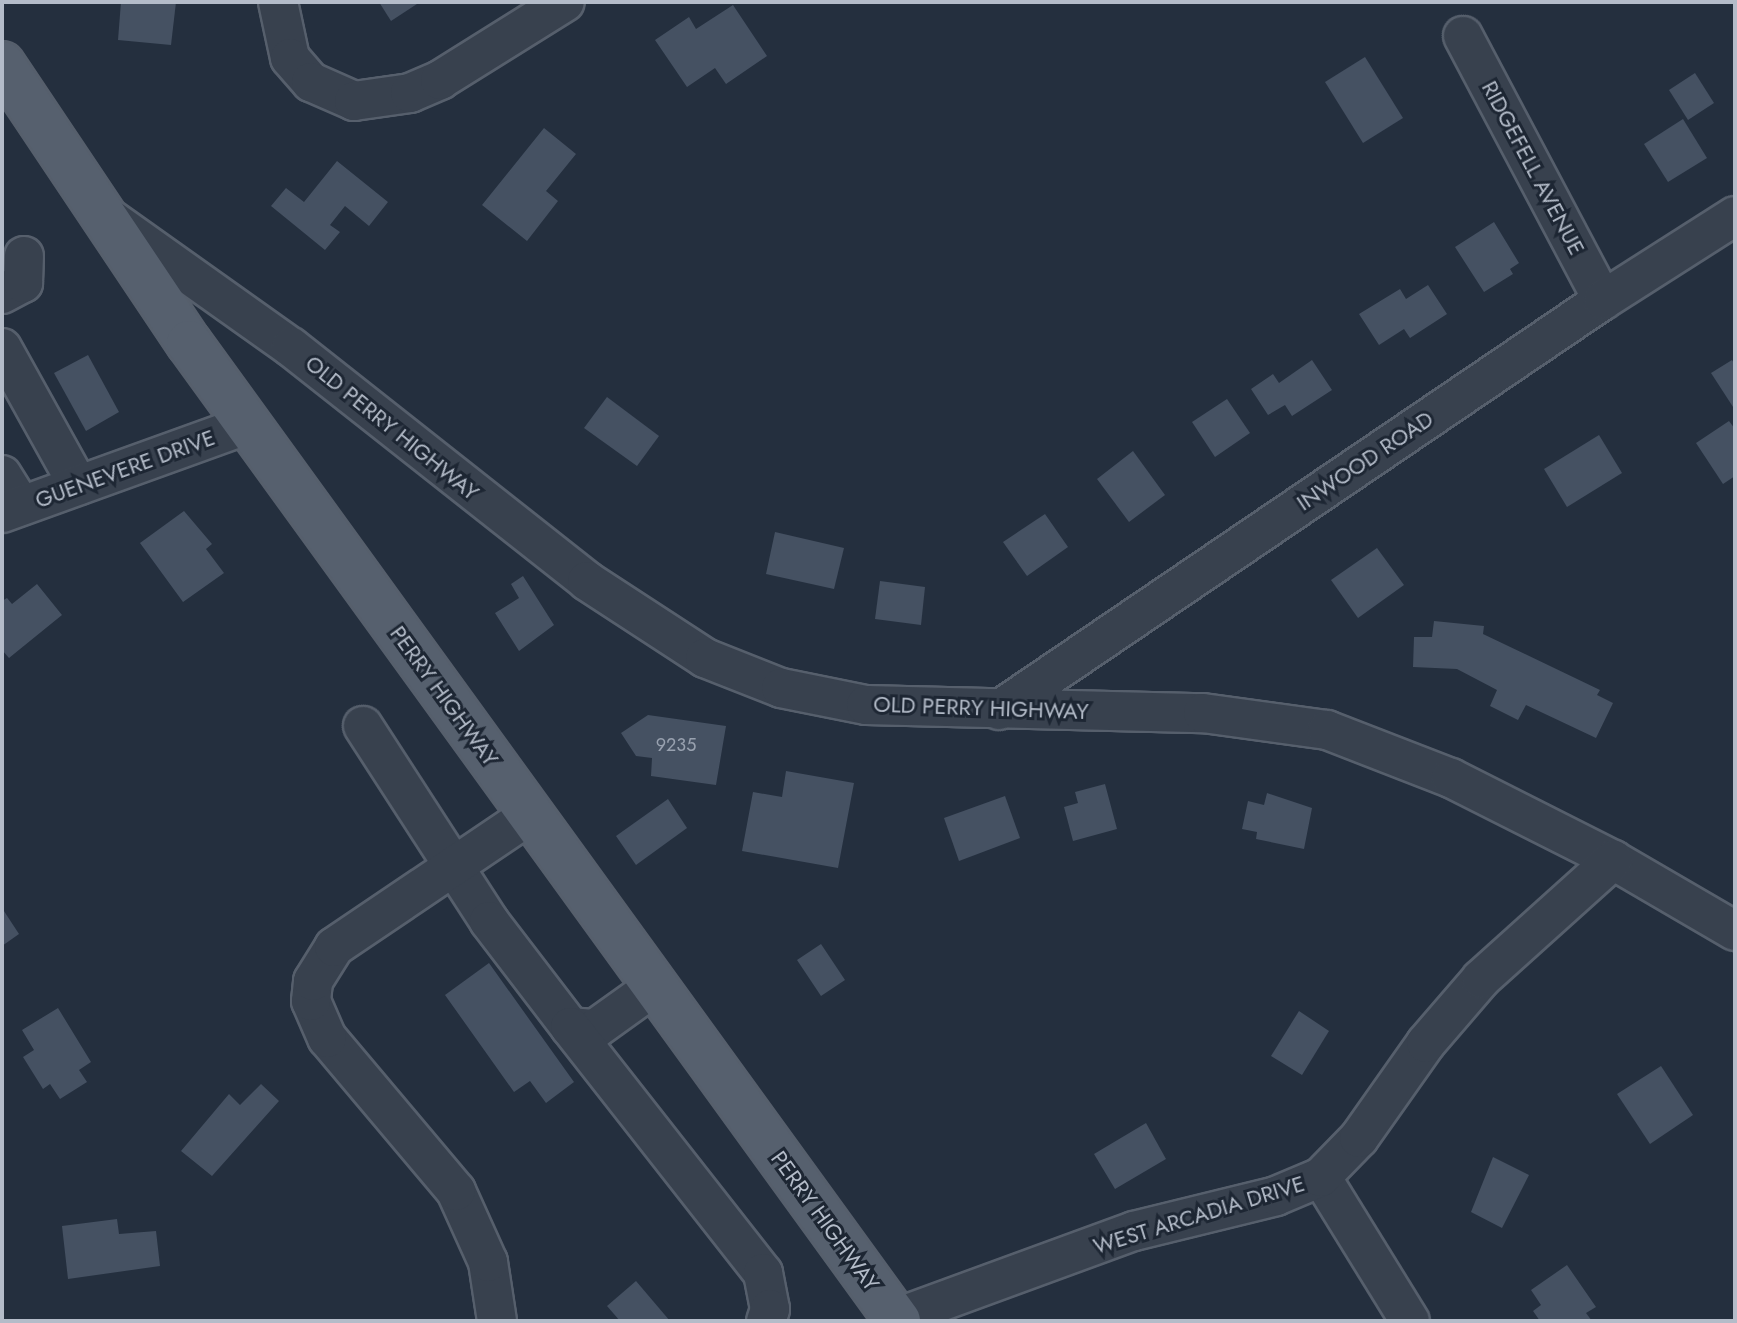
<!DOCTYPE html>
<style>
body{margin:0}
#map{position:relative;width:1737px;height:1323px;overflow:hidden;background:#242f3e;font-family:Jost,sans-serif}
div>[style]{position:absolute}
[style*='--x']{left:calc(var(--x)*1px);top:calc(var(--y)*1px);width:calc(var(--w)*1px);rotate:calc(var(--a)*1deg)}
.building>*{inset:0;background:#455162}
.roads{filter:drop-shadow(2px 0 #565f6c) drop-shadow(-2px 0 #565f6c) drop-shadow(0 2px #565f6c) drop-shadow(0 -2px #565f6c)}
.minor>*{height:38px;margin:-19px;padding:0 19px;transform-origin:19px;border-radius:19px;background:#38414e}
.major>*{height:44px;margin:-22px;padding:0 22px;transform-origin:22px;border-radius:22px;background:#56606e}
span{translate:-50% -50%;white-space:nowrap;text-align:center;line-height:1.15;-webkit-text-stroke:6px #1d2633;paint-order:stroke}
.number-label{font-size:18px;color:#98a1af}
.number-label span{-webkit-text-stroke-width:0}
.street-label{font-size:22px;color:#b4bcc9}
.frame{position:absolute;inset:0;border:4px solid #b4bcc9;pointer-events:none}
</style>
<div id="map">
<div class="building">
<i style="clip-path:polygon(121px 2px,176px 2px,171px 45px,118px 40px)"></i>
<i style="clip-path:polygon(379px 2px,420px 2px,391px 21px)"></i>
<i style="clip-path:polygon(733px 5px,767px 56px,726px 84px,715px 68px,687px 87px,655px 40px,689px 17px,696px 29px)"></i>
<i style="clip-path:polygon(1365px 57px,1403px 118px,1363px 143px,1325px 82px)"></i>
<i style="clip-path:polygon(1695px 73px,1714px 103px,1688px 120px,1669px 90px)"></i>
<i style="clip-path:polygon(1683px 119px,1707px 158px,1668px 182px,1644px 144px)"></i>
<i style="clip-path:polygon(544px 128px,576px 154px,546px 191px,558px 201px,527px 241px,482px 205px)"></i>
<i style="clip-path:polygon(337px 161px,388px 202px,369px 226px,345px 206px,330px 225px,340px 232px,325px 250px,271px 206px,286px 188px,304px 202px)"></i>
<i style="clip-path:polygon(1494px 222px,1519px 263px,1510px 269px,1513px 274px,1484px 292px,1455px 247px)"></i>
<i style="clip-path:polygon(1428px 285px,1447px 314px,1410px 338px,1404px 329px,1379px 345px,1359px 314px,1400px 289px,1406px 299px)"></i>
<i style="clip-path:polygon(88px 355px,119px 412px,86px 431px,54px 373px)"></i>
<i style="clip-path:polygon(1312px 360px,1332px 390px,1292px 416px,1285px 405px,1268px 415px,1251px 389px,1273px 374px,1279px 383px)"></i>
<i style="clip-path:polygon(1732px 360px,1735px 365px,1735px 410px,1711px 373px)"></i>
<i style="clip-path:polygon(607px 397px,659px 436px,637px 466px,584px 428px)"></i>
<i style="clip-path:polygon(1227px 399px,1250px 433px,1215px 457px,1192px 422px)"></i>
<i style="clip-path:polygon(1729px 421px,1735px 429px,1735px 476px,1723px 484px,1696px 443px)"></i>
<i style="clip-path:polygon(1599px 435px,1622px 473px,1567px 507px,1544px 469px)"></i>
<i style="clip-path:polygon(1133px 451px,1165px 495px,1129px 522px,1097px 479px)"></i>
<i style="clip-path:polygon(184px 511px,212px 544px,206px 549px,224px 573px,183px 602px,140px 543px)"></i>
<i style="clip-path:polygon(1045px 514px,1068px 547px,1027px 576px,1003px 542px)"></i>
<i style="clip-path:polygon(775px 532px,844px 548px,834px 589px,766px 574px)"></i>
<i style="clip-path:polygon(1377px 548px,1404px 585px,1358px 618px,1331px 580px)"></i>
<i style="clip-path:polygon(523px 576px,554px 625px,519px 651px,495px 613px,519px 598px,511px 584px)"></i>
<i style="clip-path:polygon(880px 581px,925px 587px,921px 625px,875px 619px)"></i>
<i style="clip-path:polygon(37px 584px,62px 615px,9px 658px,2px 650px,2px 601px,7px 598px,12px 604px)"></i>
<i style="clip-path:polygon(1434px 621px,1484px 626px,1483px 634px,1600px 690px,1597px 695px,1613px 703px,1596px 738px,1526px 705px,1518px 720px,1490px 706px,1497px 690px,1457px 669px,1413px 667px,1414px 637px,1432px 637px)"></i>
<i style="clip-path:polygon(648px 715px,726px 726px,716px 785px,651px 776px,652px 758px,636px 756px,621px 733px)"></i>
<i style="clip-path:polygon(786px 771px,854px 783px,838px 868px,742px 851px,753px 792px,782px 797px)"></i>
<i style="clip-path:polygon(1105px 784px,1117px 829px,1073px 841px,1064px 807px,1078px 803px,1075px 792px)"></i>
<i style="clip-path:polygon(1267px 793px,1312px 808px,1304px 849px,1256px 839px,1257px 832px,1242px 829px,1248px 801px,1264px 805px)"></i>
<i style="clip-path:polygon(1005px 796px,1020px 838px,959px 861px,944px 818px)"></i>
<i style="clip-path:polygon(668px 799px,687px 828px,636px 865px,616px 836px)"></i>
<i style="clip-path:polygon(2px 908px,19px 934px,2px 946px)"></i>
<i style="clip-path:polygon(821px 944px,845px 980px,821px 996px,797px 960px)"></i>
<i style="clip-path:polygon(489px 963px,574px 1082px,546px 1103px,530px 1081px,514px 1092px,445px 995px)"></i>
<i style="clip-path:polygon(58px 1008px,91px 1062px,79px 1070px,87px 1082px,60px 1099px,50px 1084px,43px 1089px,23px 1057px,34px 1050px,22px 1030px)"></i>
<i style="clip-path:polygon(1299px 1011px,1329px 1031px,1302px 1075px,1271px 1056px)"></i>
<i style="clip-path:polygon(1661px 1066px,1693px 1115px,1650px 1144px,1617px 1094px)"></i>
<i style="clip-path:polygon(261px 1084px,279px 1101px,212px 1176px,181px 1151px,229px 1094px,240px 1105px)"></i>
<i style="clip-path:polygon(1146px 1123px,1166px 1159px,1115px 1189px,1094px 1154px)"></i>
<i style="clip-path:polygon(1493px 1157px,1529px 1175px,1502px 1228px,1471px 1212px)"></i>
<i style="clip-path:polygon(117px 1219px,119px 1234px,156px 1231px,160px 1266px,68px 1279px,62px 1226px)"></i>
<i style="clip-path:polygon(1567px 1265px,1596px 1307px,1586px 1313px,1592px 1321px,1540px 1321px,1533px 1311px,1541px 1305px,1531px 1290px)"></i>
<i style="clip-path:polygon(636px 1281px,670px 1321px,620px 1321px,607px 1306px)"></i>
</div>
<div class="roads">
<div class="minor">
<i style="--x:278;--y:2;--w:57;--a:77.9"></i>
<i style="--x:290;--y:58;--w:32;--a:49"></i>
<i style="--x:311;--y:82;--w:47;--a:23.8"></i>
<i style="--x:354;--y:101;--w:57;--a:-8.1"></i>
<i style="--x:410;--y:93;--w:33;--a:-23"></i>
<i style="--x:440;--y:80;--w:147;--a:-32"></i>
<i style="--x:1463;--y:36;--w:299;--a:62.1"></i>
<i style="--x:112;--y:220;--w:219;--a:35.4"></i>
<i style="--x:291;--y:347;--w:377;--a:38.3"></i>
<i style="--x:587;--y:581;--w:141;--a:33.1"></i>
<i style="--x:705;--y:658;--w:82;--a:21.5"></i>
<i style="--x:781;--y:688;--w:87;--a:11.3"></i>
<i style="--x:866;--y:705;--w:337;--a:1.4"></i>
<i style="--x:1203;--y:713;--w:125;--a:7.8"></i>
<i style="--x:1327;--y:730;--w:133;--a:21.2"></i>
<i style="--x:1451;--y:778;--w:182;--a:26.8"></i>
<i style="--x:1613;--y:860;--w:141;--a:30.2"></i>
<i style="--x:2;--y:294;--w:24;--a:-28"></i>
<i style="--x:23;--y:283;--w:27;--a:-88"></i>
<i style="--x:2;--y:348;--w:157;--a:61"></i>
<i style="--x:2;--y:475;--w:36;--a:58"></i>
<i style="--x:2;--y:513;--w:260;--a:-19.8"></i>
<i style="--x:999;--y:710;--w:730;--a:-34.17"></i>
<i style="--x:1603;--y:300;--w:156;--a:-32.5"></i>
<i style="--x:363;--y:726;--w:232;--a:57.1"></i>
<i style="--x:489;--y:921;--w:133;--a:52.6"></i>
<i style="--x:570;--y:1027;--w:25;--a:5"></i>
<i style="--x:595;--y:1029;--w:74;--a:-35.6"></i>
<i style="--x:570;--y:1027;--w:313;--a:51.9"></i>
<i style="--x:763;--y:1273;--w:37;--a:79"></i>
<i style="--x:770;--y:1309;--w:13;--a:108"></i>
<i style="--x:1321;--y:1177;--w:169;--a:58.3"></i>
<i style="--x:896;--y:1318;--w:253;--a:-20.1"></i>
<i style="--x:1134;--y:1231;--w:146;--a:-13.8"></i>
<i style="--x:1276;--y:1196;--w:49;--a:-22.9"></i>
<i style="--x:1321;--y:1177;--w:54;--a:-45.7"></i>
<i style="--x:1359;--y:1138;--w:116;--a:-54.8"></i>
<i style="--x:1426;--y:1043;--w:84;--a:-49.3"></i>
<i style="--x:1481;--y:979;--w:178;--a:-42"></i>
<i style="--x:497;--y:1321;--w:60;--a:-98.7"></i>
<i style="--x:488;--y:1262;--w:78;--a:-114.3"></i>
<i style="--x:456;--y:1191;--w:200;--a:-130.1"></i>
<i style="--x:327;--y:1038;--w:40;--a:-113.4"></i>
<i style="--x:311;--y:1001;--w:20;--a:-84"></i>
<i style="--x:313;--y:981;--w:40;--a:-58"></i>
<i style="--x:334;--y:947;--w:236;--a:-34"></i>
</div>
<div class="major">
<i style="--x:2;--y:64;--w:336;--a:56.2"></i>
<i style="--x:189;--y:343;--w:1208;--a:54.06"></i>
</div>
</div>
<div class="number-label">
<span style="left:676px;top:745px">9235</span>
</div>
<div class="street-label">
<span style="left:1533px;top:168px;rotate:62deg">RIDGEFELL AVENUE</span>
<span style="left:392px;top:428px;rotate:39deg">OLD PERRY HIGHWAY</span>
<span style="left:1365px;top:461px;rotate:-34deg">INWOOD ROAD</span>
<span style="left:125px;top:469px;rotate:-20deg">GUENEVERE DRIVE</span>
<span style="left:444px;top:696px;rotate:54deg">PERRY HIGHWAY</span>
<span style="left:981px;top:708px;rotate:2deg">OLD PERRY HIGHWAY</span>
<span style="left:1199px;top:1215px;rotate:-17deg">WEST ARCADIA DRIVE</span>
<span style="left:825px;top:1221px;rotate:54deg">PERRY HIGHWAY</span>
</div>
<div class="frame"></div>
</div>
